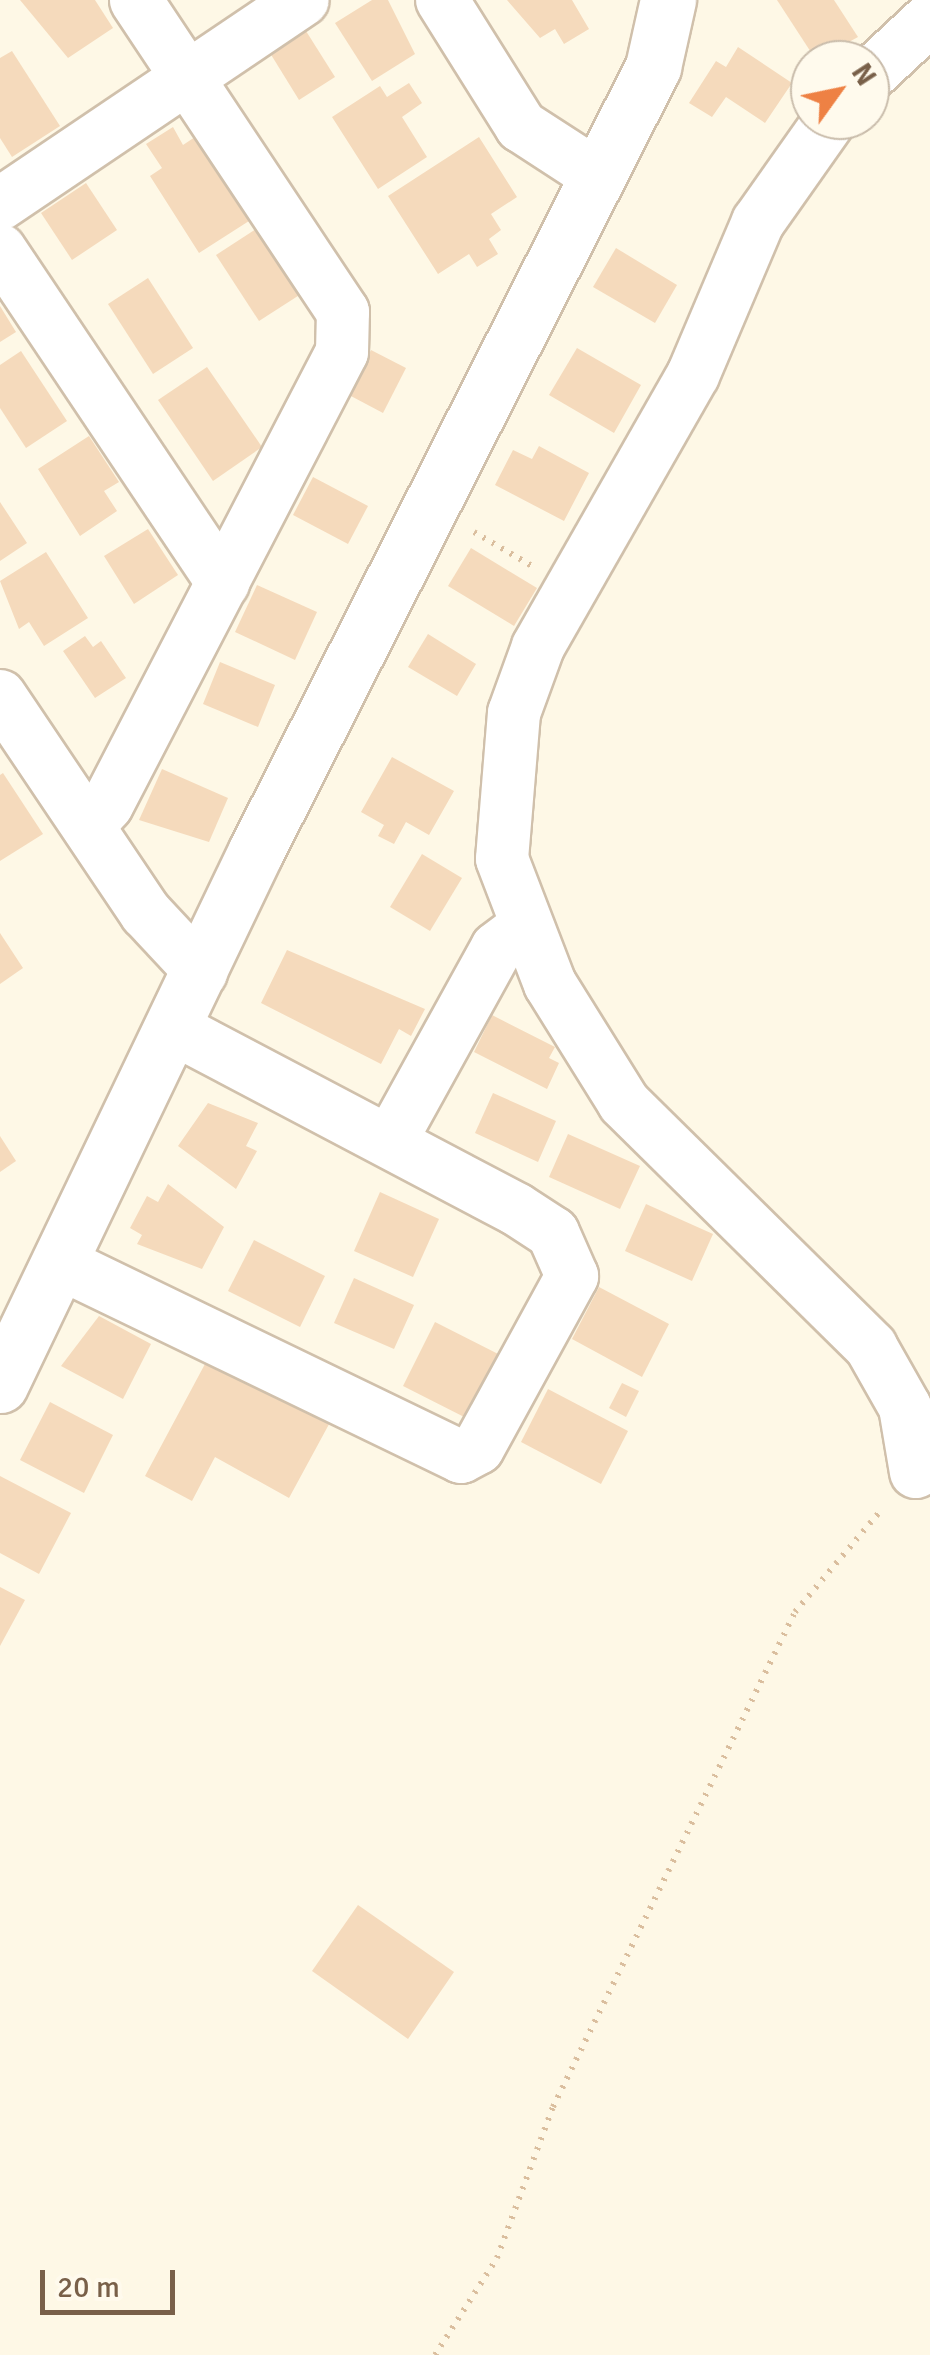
<!DOCTYPE html>
<style>
body{margin:0}
#map{position:relative;width:930px;height:2355px;overflow:hidden;background:#fef8e6;font-family:Signika,sans-serif}
div>[style]{position:absolute}
[style*='--x']{left:calc(var(--x)*1px);top:calc(var(--y)*1px);width:calc(var(--w)*1px);rotate:calc(var(--a)*1deg)}
.building>*{inset:0;background:#f5dabc}
.path>*{height:6px;margin-top:-3px;transform-origin:0;background:repeating-linear-gradient(90deg,#dabe9e 0 2.5px,transparent 0 10.5px)}
.roads{filter:drop-shadow(2px 0 #d0c0ab) drop-shadow(-2px 0 #d0c0ab) drop-shadow(0 2px #d0c0ab) drop-shadow(0 -2px #d0c0ab)}
.street>*{height:52px;margin:-26px;padding:0 26px;transform-origin:26px;border-radius:26px;background:#fff}
.secondary>*{height:55px;margin:-27.5px;padding:0 27.5px;transform-origin:27.5px;border-radius:27.5px;background:#fff}
span{translate:-50% -50%;white-space:nowrap;text-align:center;line-height:1.15;-webkit-text-stroke:10px #fffaed;paint-order:stroke}
.north{position:absolute;left:790px;top:40px;width:100px;height:100px;box-sizing:border-box;background:#fffaed;border:2px solid #c9bcab;border-radius:50%;rotate:57deg;font-size:28px;font-weight:700;line-height:40px;text-align:center;color:#796049}
.north::after{content:'';display:block;margin:auto;width:35px;height:45px;background:#ee8144;clip-path:polygon(50% 0,100% 100%,50% 72%,0 100%)}
.scale{position:absolute;left:40px;top:2270px;width:135px;height:45px;box-sizing:border-box;border:5px solid #796049;border-top:0;padding-left:12px;font-size:30px;line-height:35px;white-space:nowrap;color:#796049;-webkit-text-stroke:8px #fffaed;paint-order:stroke}
</style>
<div id="map">
<div class="building">
<i style="clip-path:polygon(20px 0,95px 0,113px 28px,68px 58px)"></i>
<i style="clip-path:polygon(372px 0,388px 0,415px 54px,372px 81px,335px 23px)"></i>
<i style="clip-path:polygon(507px 0,572px 0,589px 29px,564px 44px,555px 29px,540px 38px)"></i>
<i style="clip-path:polygon(777px 0,834px 0,858px 37px,816px 60px)"></i>
<i style="clip-path:polygon(306px 31px,335px 77px,299px 100px,270px 53px)"></i>
<i style="clip-path:polygon(738px 47px,792px 83px,765px 123px,726px 97px,712px 117px,689px 103px,716px 61px,726px 67px)"></i>
<i style="clip-path:polygon(12px 51px,60px 126px,12px 157px,0 138px,0 58px)"></i>
<i style="clip-path:polygon(409px 83px,422px 103px,402px 117px,427px 157px,378px 189px,332px 117px,380px 86px,387px 97px)"></i>
<i style="clip-path:polygon(173px 127px,183px 145px,195px 137px,249px 221px,199px 253px,150px 176px,162px 168px,146px 144px)"></i>
<i style="clip-path:polygon(479px 137px,517px 197px,491px 214px,501px 230px,489px 239px,498px 254px,477px 267px,469px 254px,438px 274px,388px 196px)"></i>
<i style="clip-path:polygon(86px 183px,117px 230px,72px 260px,41px 213px)"></i>
<i style="clip-path:polygon(259px 227px,301px 294px,259px 321px,216px 255px)"></i>
<i style="clip-path:polygon(616px 248px,677px 285px,655px 323px,593px 287px)"></i>
<i style="clip-path:polygon(148px 278px,193px 348px,153px 374px,108px 304px)"></i>
<i style="clip-path:polygon(0 306px,16px 332px,0 342px)"></i>
<i style="clip-path:polygon(577px 348px,641px 385px,614px 433px,549px 395px)"></i>
<i style="clip-path:polygon(371px 350px,406px 368px,383px 413px,349px 395px)"></i>
<i style="clip-path:polygon(21px 351px,67px 421px,26px 448px,0 408px,0 365px)"></i>
<i style="clip-path:polygon(207px 367px,262px 447px,213px 481px,158px 400px)"></i>
<i style="clip-path:polygon(89px 436px,119px 482px,104px 491px,117px 511px,80px 536px,38px 469px)"></i>
<i style="clip-path:polygon(539px 446px,589px 473px,564px 521px,495px 485px,513px 450px,532px 459px)"></i>
<i style="clip-path:polygon(313px 477px,368px 506px,348px 544px,293px 515px)"></i>
<i style="clip-path:polygon(0 502px,27px 543px,0 561px)"></i>
<i style="clip-path:polygon(148px 529px,178px 575px,134px 604px,104px 556px)"></i>
<i style="clip-path:polygon(471px 548px,537px 588px,514px 626px,448px 586px)"></i>
<i style="clip-path:polygon(46px 552px,88px 618px,44px 646px,29px 622px,19px 629px,0 581px)"></i>
<i style="clip-path:polygon(257px 585px,317px 612px,295px 660px,235px 632px)"></i>
<i style="clip-path:polygon(428px 634px,476px 664px,457px 696px,408px 667px)"></i>
<i style="clip-path:polygon(85px 636px,93px 647px,101px 641px,126px 678px,95px 698px,63px 651px)"></i>
<i style="clip-path:polygon(220px 662px,275px 685px,258px 727px,203px 704px)"></i>
<i style="clip-path:polygon(392px 757px,454px 791px,429px 835px,406px 822px,394px 844px,378px 836px,384px 825px,361px 812px)"></i>
<i style="clip-path:polygon(162px 769px,228px 798px,209px 842px,139px 820px)"></i>
<i style="clip-path:polygon(3px 773px,43px 834px,0 861px,0 775px)"></i>
<i style="clip-path:polygon(422px 854px,462px 878px,430px 931px,390px 907px)"></i>
<i style="clip-path:polygon(0 933px,23px 968px,0 984px)"></i>
<i style="clip-path:polygon(287px 950px,425px 1009px,411px 1036px,399px 1029px,381px 1064px,261px 1003px)"></i>
<i style="clip-path:polygon(492px 1015px,555px 1047px,549px 1058px,559px 1063px,547px 1089px,474px 1052px)"></i>
<i style="clip-path:polygon(493px 1093px,556px 1121px,538px 1162px,475px 1133px)"></i>
<i style="clip-path:polygon(208px 1103px,258px 1123px,246px 1146px,257px 1151px,236px 1189px,178px 1146px)"></i>
<i style="clip-path:polygon(568px 1134px,640px 1166px,620px 1209px,549px 1177px)"></i>
<i style="clip-path:polygon(0 1136px,16px 1161px,0 1172px)"></i>
<i style="clip-path:polygon(168px 1184px,224px 1227px,202px 1269px,137px 1244px,142px 1235px,130px 1228px,147px 1196px,158px 1202px)"></i>
<i style="clip-path:polygon(380px 1192px,439px 1219px,413px 1277px,354px 1251px)"></i>
<i style="clip-path:polygon(646px 1204px,713px 1234px,692px 1281px,625px 1251px)"></i>
<i style="clip-path:polygon(254px 1240px,325px 1276px,300px 1327px,228px 1291px)"></i>
<i style="clip-path:polygon(354px 1278px,414px 1305px,394px 1349px,334px 1323px)"></i>
<i style="clip-path:polygon(599px 1287px,669px 1324px,642px 1377px,572px 1339px)"></i>
<i style="clip-path:polygon(99px 1316px,151px 1344px,123px 1399px,61px 1366px)"></i>
<i style="clip-path:polygon(435px 1322px,510px 1360px,478px 1424px,403px 1386px)"></i>
<i style="clip-path:polygon(213px 1349px,334px 1415px,289px 1498px,215px 1457px,192px 1501px,145px 1476px)"></i>
<i style="clip-path:polygon(622px 1383px,639px 1391px,626px 1417px,609px 1408px)"></i>
<i style="clip-path:polygon(548px 1389px,628px 1431px,601px 1484px,521px 1442px)"></i>
<i style="clip-path:polygon(50px 1402px,113px 1435px,84px 1493px,20px 1460px)"></i>
<i style="clip-path:polygon(0 1476px,71px 1513px,39px 1574px,0 1553px)"></i>
<i style="clip-path:polygon(0 1587px,25px 1600px,0 1646px)"></i>
<i style="clip-path:polygon(358px 1905px,454px 1972px,408px 2039px,312px 1971px)"></i>
</div>
<div class="path">
<i style="--x:474;--y:532;--w:67;--a:30.4"></i>
<i style="--x:435;--y:2355;--w:115;--a:-57.4"></i>
<i style="--x:497;--y:2258;--w:161;--a:-69.7"></i>
<i style="--x:553;--y:2107;--w:551;--a:-63.95"></i>
<i style="--x:795;--y:1612;--w:136;--a:-49.8"></i>
</div>
<div class="roads">
<div class="street">
<i style="--x:442;--y:0;--w:149;--a:57.9"></i>
<i style="--x:521;--y:126;--w:88;--a:33"></i>
<i style="--x:870;--y:75;--w:82;--a:-43"></i>
<i style="--x:830;--y:120;--w:125;--a:125.2"></i>
<i style="--x:758;--y:222;--w:166;--a:113"></i>
<i style="--x:693;--y:375;--w:313;--a:119.7"></i>
<i style="--x:538;--y:647;--w:70;--a:110"></i>
<i style="--x:514;--y:713;--w:146;--a:94.7"></i>
<i style="--x:502;--y:859;--w:134;--a:69"></i>
<i style="--x:550;--y:984;--w:140;--a:58.1"></i>
<i style="--x:624;--y:1103;--w:347;--a:44.6"></i>
<i style="--x:871;--y:1347;--w:69;--a:60.5"></i>
<i style="--x:905;--y:1407;--w:66;--a:80.4"></i>
<i style="--x:0;--y:204;--w:365;--a:-34"></i>
<i style="--x:0;--y:250;--w:401;--a:56.2"></i>
<i style="--x:0;--y:696;--w:262;--a:56.1"></i>
<i style="--x:146;--y:913;--w:81;--a:47"></i>
<i style="--x:88;--y:826;--w:28;--a:-48"></i>
<i style="--x:107;--y:805;--w:510;--a:-62.58"></i>
<i style="--x:342;--y:352;--w:40;--a:-88.6"></i>
<i style="--x:343;--y:312;--w:374;--a:-123.6"></i>
<i style="--x:391;--y:1140;--w:219;--a:-61.1"></i>
<i style="--x:497;--y:948;--w:35;--a:-37"></i>
<i style="--x:64;--y:1265;--w:441;--a:25.8"></i>
<i style="--x:461;--y:1457;--w:19;--a:-28"></i>
<i style="--x:478;--y:1448;--w:196;--a:-61.3"></i>
<i style="--x:572;--y:1276;--w:47;--a:-113.8"></i>
<i style="--x:553;--y:1233;--w:44;--a:-147"></i>
<i style="--x:516;--y:1209;--w:386;--a:-152.2"></i>
</div>
<div class="secondary">
<i style="--x:0;--y:1385;--w:592;--a:-64.39"></i>
<i style="--x:256;--y:851;--w:879;--a:-63.14"></i>
<i style="--x:653;--y:67;--w:69;--a:-77.4"></i>
</div>
</div>
<div class="north">N</div>
<div class="scale">20 m</div>
</div>
